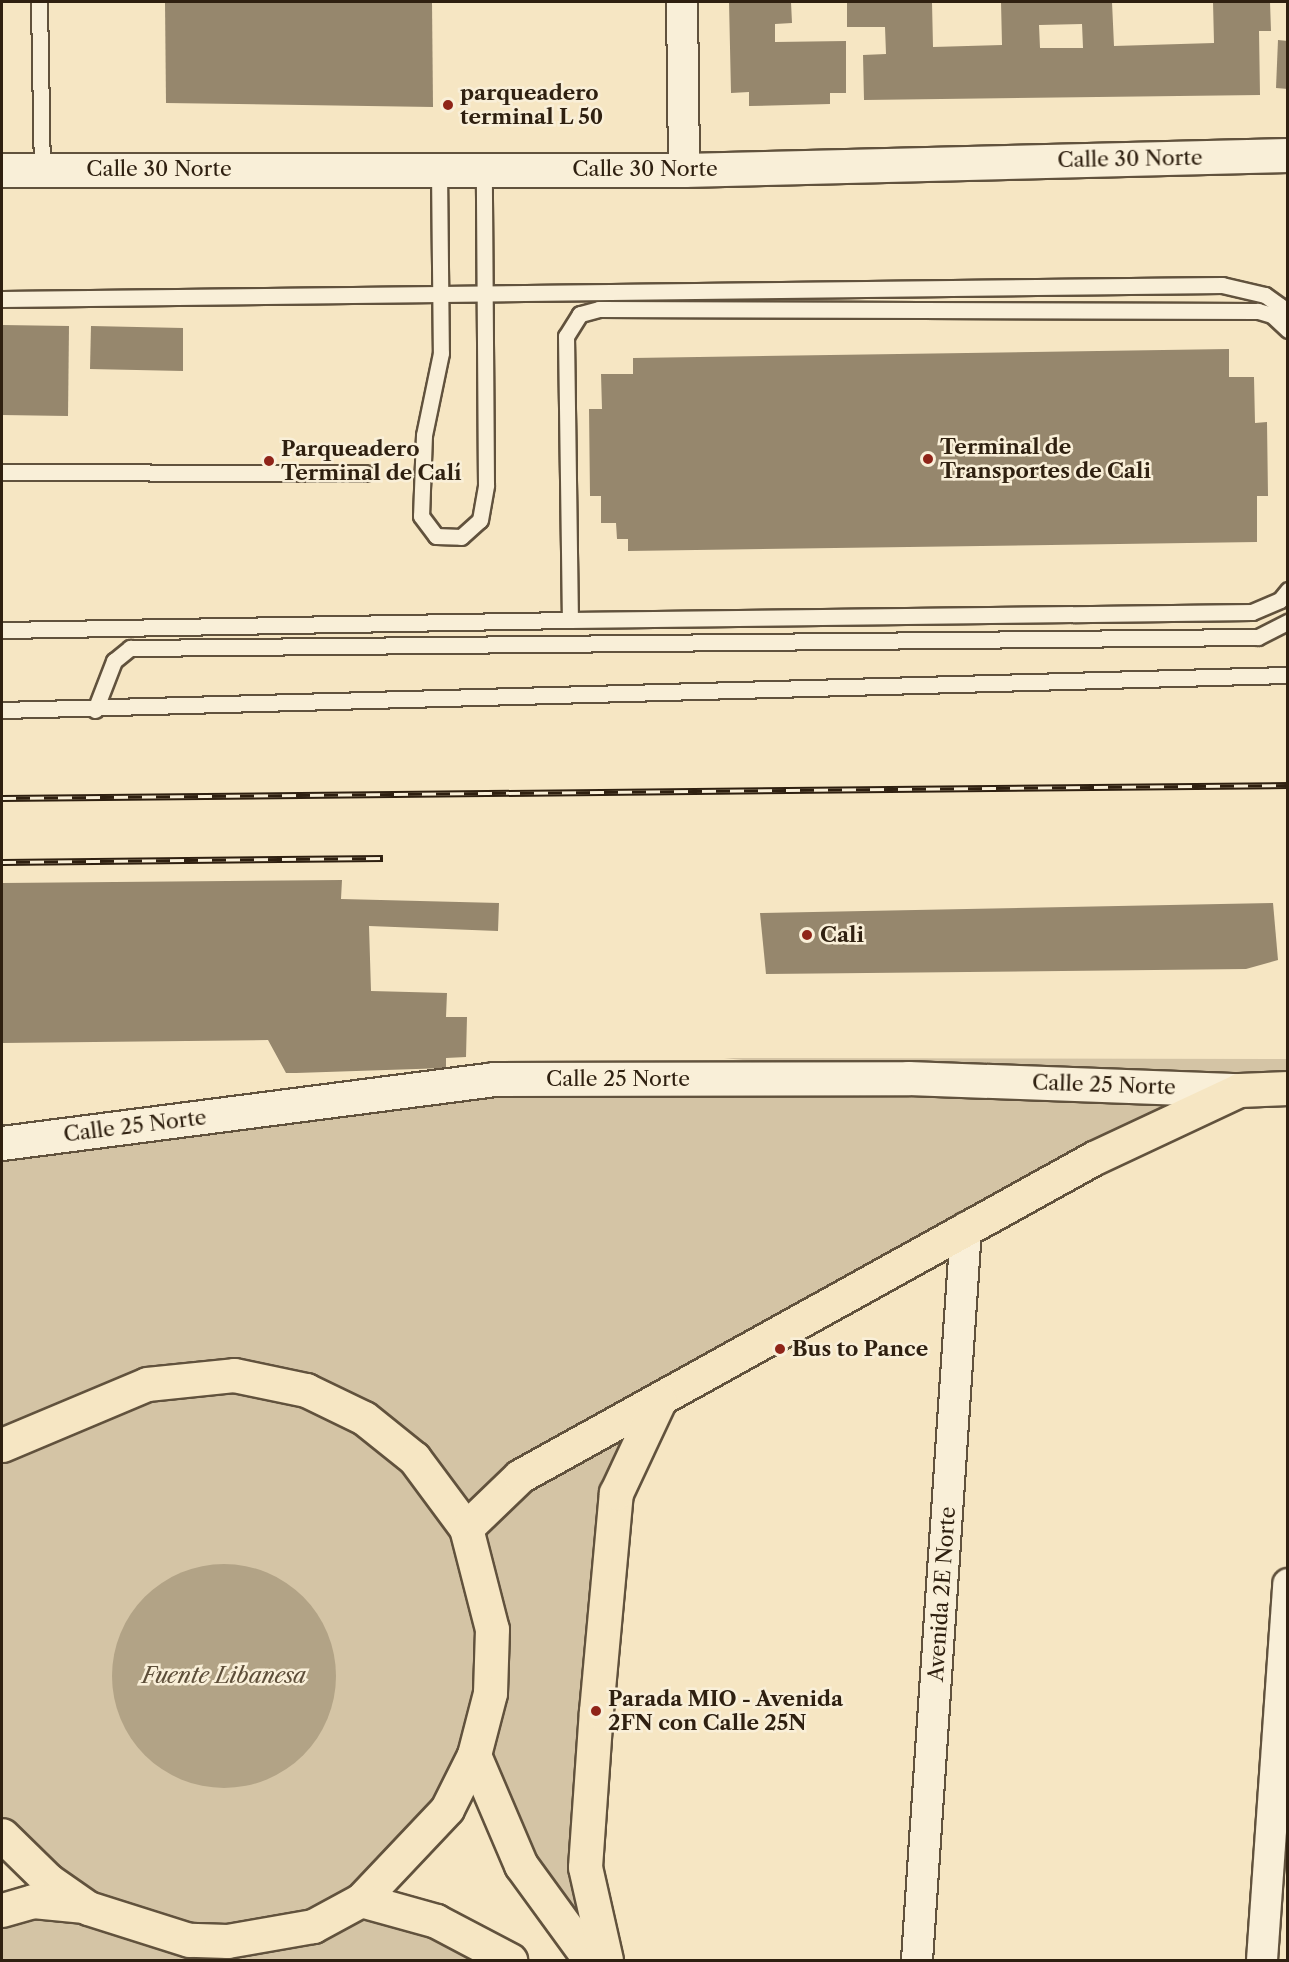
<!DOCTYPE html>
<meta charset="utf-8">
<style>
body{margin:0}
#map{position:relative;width:1289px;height:1962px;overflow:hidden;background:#f6e6c3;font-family:"Libre Caslon Text",serif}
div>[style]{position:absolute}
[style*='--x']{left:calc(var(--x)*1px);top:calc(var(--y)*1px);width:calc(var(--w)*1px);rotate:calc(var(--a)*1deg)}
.green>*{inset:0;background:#d4c4a5}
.water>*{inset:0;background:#b2a386}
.round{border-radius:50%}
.building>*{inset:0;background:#96876d}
.roads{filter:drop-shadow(2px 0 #61523d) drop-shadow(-2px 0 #61523d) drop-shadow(0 2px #61523d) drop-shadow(0 -2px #61523d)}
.lane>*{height:15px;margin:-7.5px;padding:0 7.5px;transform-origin:7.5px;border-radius:7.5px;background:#f9efd8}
.street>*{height:30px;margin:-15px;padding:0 15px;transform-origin:15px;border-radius:15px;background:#f9efd8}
.secondary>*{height:33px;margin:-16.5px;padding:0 16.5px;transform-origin:16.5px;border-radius:16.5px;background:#f9efd8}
.primary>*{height:33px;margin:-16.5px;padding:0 16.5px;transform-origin:16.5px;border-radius:16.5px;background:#f6e6c3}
.rail>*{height:7px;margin-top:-3.5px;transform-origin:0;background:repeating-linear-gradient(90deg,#f9efd8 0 14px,#2f2010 0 28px);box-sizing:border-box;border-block:2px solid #2f2010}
.dots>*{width:16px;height:16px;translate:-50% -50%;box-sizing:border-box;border:3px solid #f9efd8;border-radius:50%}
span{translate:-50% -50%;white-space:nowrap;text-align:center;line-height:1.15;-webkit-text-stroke:5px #f9efd8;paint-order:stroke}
.poi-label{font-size:21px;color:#2f2010;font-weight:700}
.left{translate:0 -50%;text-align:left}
.street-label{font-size:21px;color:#2f2010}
.water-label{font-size:22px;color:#5d4e39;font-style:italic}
.frame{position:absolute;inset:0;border:3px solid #2f2010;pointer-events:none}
</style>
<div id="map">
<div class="green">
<i style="clip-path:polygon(724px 1058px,1287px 1059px,1287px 1088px,1239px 1090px,659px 1401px,616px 1493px,590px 1960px,475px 1755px,362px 1900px,510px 1960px,2px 1960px,2px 1910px,52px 1900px,2px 1835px,2px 1143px,493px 1079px,900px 1077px)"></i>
</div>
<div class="water">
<i class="round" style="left:112px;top:1564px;width:224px;height:224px"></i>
</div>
<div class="building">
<i style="clip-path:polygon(165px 2px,432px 2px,433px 107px,166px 103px)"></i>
<i style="clip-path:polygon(729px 2px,791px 2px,792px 23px,775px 24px,775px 42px,846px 41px,846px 93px,830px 93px,830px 104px,749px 106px,749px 92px,731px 93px)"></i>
<i style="clip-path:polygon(evenodd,847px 2px,932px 2px,933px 47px,1002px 45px,1001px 2px,1112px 2px,1114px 46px,1214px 43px,1213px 2px,1270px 2px,1271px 31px,1259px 31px,1260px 95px,864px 100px,863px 55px,886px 54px,885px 27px,847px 27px,847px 2px,1082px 24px,1083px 48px,1040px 48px,1039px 25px,1082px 24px)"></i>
<i style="clip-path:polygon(1278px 40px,1288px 41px,1288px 89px,1276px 88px)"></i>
<i style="clip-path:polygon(2px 325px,69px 326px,68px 416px,2px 415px)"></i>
<i style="clip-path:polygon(91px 326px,183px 328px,183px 371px,90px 369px)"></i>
<i style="clip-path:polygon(1229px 349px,1229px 377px,1254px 377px,1255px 423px,1267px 422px,1268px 496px,1257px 496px,1257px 542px,628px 551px,628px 539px,617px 539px,616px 523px,601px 523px,601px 496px,590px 496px,589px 409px,602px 409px,601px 374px,633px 374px,633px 358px)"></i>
<i style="clip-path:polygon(342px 880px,341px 899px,499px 903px,498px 931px,369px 926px,371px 991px,447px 993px,446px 1017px,467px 1017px,466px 1057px,446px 1058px,446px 1068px,296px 1073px,286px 1073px,268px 1040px,2px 1043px,2px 883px)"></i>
<i style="clip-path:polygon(1273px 903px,1278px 960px,1246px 969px,766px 974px,760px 913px)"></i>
</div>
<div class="roads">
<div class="lane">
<i style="--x:39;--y:2;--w:167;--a:89"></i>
<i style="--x:439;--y:170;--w:183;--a:89.4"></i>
<i style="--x:441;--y:353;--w:84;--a:101.7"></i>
<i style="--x:424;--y:435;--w:81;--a:92.1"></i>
<i style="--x:421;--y:516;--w:25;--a:53"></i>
<i style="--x:436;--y:536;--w:25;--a:2"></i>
<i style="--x:461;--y:537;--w:25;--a:-42"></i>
<i style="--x:480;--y:520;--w:36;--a:-80"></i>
<i style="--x:486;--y:485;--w:316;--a:-90.4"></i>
<i style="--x:2;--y:299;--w:1220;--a:-0.66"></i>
<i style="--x:1222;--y:285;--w:44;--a:13.1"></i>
<i style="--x:1265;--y:295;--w:19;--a:36"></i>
<i style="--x:1280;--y:306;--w:20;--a:66"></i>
<i style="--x:1288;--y:330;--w:22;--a:-137"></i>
<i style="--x:1272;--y:315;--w:15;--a:-164"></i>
<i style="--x:1258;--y:311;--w:659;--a:-179.83"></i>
<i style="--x:599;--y:309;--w:20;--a:165"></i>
<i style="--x:580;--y:314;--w:26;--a:122"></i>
<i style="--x:566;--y:336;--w:284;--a:89.2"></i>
<i style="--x:570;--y:620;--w:682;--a:-0.67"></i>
<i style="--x:1252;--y:612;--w:30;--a:-23"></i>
<i style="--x:1280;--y:600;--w:13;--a:-51"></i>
<i style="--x:2;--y:472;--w:363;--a:0.2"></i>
<i style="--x:2;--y:630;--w:568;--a:-1.01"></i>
<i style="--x:2;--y:710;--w:1286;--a:-1.56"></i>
<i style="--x:95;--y:710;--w:53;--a:-68.8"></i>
<i style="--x:114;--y:661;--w:21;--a:-39"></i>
<i style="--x:130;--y:648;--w:1128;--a:-0.56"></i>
<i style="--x:1258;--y:637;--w:34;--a:-27"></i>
</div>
<div class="street">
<i style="--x:682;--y:2;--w:168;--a:89.3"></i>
<i style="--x:917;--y:1960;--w:734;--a:-86.17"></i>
<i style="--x:1262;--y:1960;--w:377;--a:-86"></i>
</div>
<div class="secondary">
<i style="--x:2;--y:170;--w:682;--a:0"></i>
<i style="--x:684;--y:170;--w:604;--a:-1.42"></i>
<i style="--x:2;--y:1143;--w:495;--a:-7.4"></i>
<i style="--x:493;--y:1079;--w:415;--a:-0.1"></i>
<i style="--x:908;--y:1078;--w:331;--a:2.1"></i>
</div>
<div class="primary">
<i style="--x:2;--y:1445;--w:157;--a:-22.8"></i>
<i style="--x:147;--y:1384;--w:87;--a:-5.9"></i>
<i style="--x:234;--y:1375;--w:74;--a:11.8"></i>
<i style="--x:306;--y:1390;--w:64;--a:25.8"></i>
<i style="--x:364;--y:1418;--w:64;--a:38.7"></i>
<i style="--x:414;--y:1458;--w:87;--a:53.4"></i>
<i style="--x:466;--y:1528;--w:104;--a:75.6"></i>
<i style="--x:492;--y:1629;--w:64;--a:91.8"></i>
<i style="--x:490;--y:1693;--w:64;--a:104.5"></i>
<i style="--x:474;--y:1755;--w:60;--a:116.6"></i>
<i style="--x:447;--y:1809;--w:125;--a:133.4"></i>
<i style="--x:361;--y:1900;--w:55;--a:151.6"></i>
<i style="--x:313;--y:1926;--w:87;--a:170.1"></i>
<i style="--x:227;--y:1941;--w:38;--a:-178"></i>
<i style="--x:189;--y:1940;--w:106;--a:-162.4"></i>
<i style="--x:88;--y:1908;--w:49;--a:-145"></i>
<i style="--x:48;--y:1880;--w:64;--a:-135.6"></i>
<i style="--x:466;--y:1528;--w:75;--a:-43.9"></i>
<i style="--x:520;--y:1476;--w:656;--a:-28.99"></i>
<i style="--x:1094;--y:1158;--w:160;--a:-25.1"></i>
<i style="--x:1239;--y:1090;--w:49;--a:-2.3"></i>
<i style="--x:474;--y:1755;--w:120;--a:66.9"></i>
<i style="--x:521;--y:1865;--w:117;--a:54"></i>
<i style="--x:361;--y:1900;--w:78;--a:15.6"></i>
<i style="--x:436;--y:1921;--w:84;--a:27.8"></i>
<i style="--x:2;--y:1910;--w:32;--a:-16"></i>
<i style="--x:33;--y:1901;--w:49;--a:5.8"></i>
<i style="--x:606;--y:1960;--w:95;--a:-102.7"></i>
<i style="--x:585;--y:1867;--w:156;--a:-86"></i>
<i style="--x:596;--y:1711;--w:219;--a:-84.8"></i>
<i style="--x:616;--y:1493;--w:102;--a:-64.9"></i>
</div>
</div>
<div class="rail">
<i style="--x:2;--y:798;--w:1286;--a:-0.58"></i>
<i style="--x:2;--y:862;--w:381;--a:-0.6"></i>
</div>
<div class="dots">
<i style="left:448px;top:105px;background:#8f2418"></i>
<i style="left:928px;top:459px;background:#8f2418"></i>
<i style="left:269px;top:461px;background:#8f2418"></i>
<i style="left:807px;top:935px;background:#8f2418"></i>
<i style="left:780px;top:1349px;background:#8f2418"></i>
<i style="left:596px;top:1711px;background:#8f2418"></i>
</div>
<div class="poi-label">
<span class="left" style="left:460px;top:105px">parqueadero<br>terminal L 50</span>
<span class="left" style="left:940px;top:459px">Terminal de<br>Transportes de Cali</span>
<span class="left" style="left:281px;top:461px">Parqueadero<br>Terminal de Calí</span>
<span class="left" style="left:820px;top:935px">Cali</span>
<span class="left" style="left:792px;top:1349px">Bus to Pance</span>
<span class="left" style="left:608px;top:1711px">Parada MIO - Avenida<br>2FN con Calle 25N</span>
</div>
<div class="street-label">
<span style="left:1130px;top:159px;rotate:-1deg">Calle 30 Norte</span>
<span style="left:159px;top:169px">Calle 30 Norte</span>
<span style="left:645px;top:169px">Calle 30 Norte</span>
<span style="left:618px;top:1079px">Calle 25 Norte</span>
<span style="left:1104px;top:1085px;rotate:2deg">Calle 25 Norte</span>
<span style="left:135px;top:1126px;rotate:-7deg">Calle 25 Norte</span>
<span style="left:942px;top:1594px;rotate:-86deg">Avenida 2E Norte</span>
</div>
<div class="water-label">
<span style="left:224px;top:1676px">Fuente Libanesa</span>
</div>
<div class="frame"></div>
</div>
